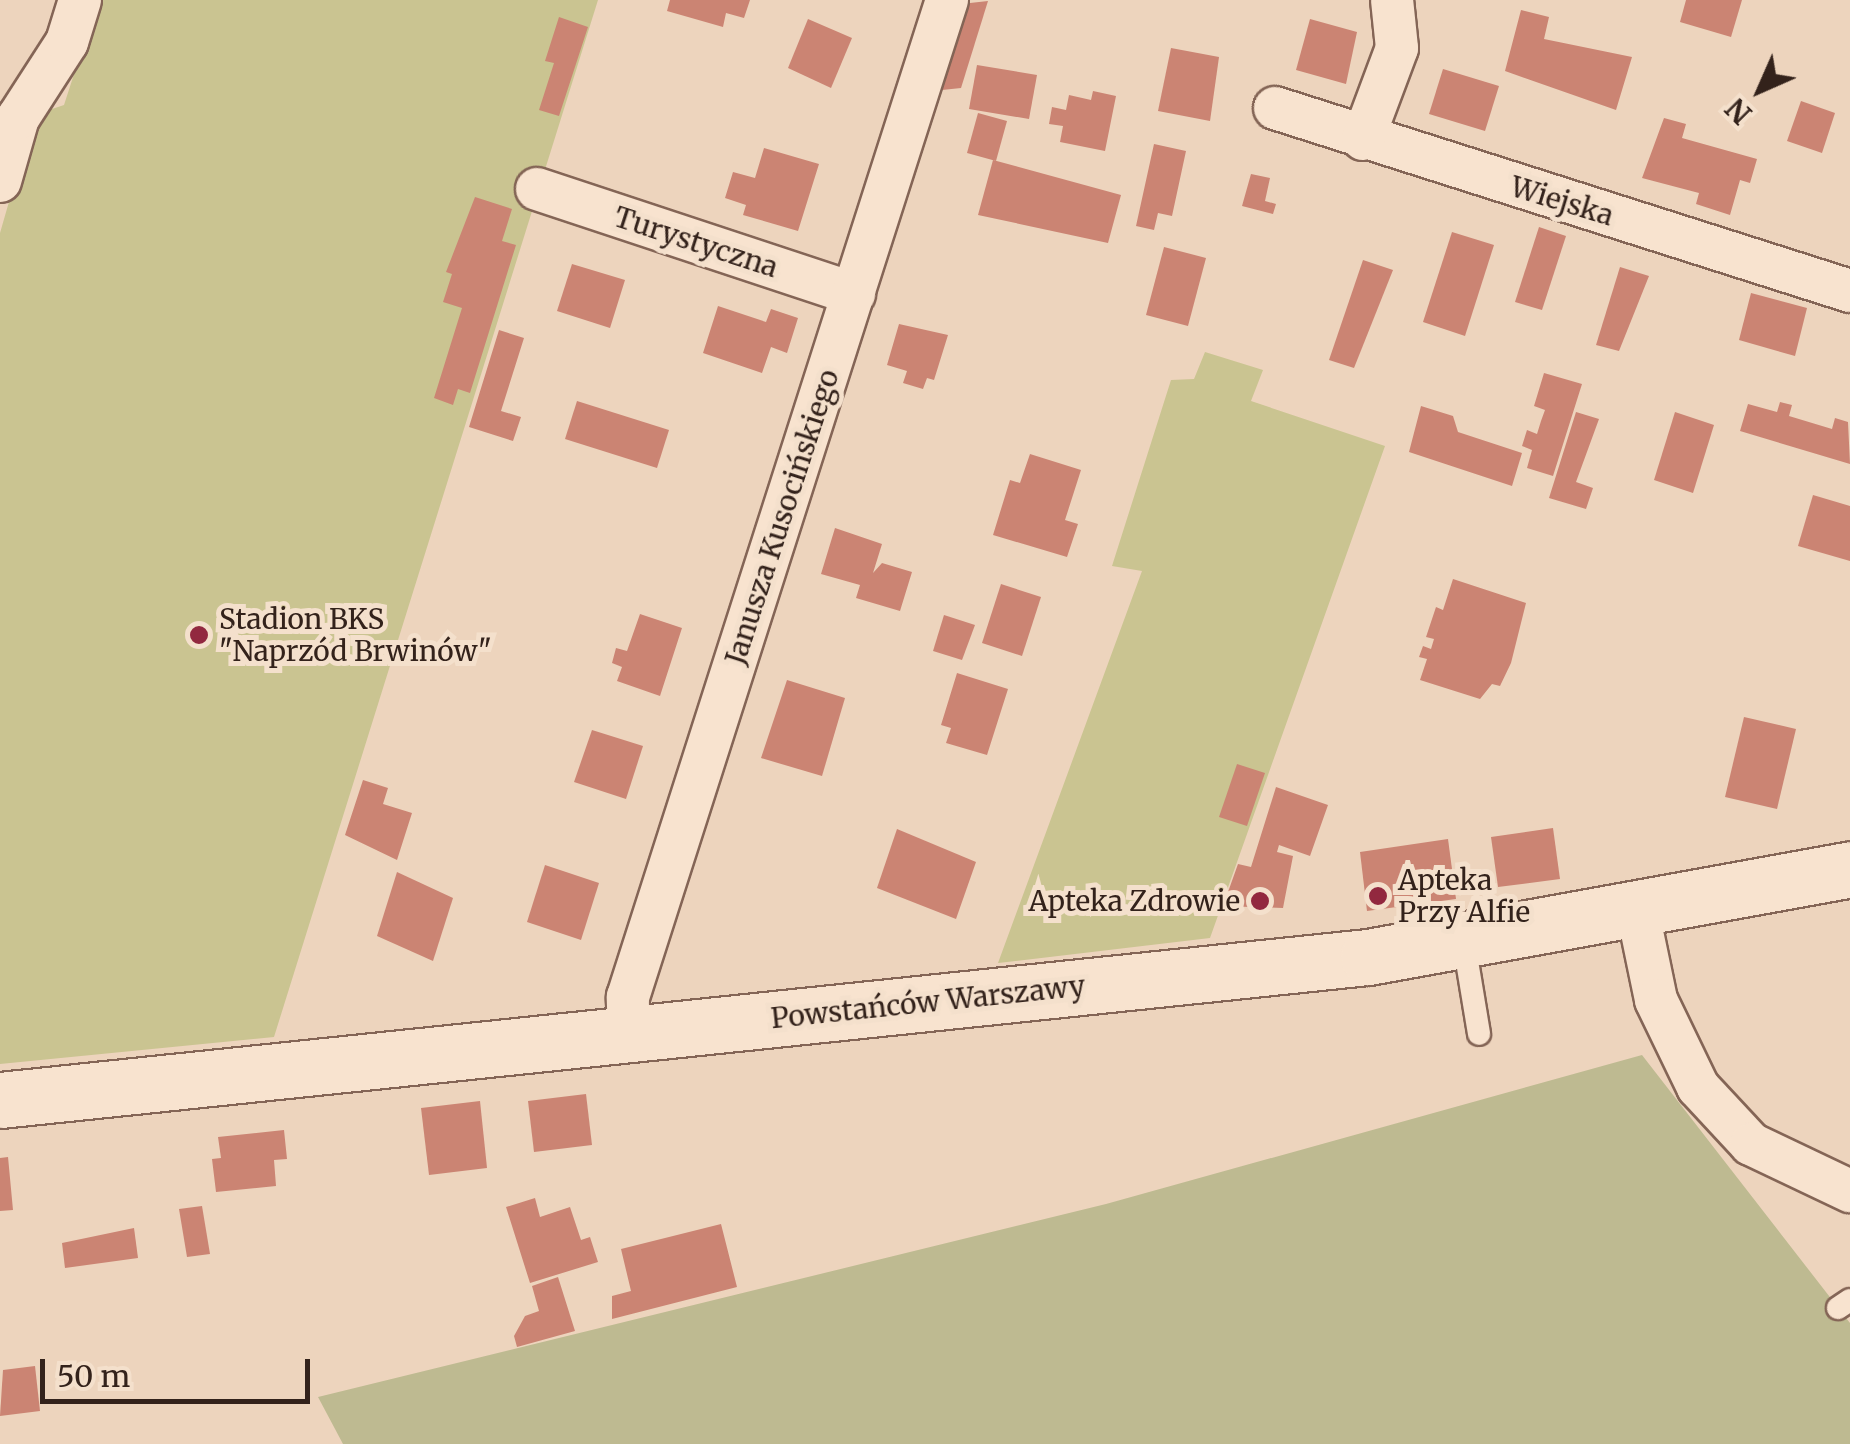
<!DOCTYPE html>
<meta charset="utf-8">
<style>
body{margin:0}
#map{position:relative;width:1850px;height:1444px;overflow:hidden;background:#edd4bd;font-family:Merriweather,serif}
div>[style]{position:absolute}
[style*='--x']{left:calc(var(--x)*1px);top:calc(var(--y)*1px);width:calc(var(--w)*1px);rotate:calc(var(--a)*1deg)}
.green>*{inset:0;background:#cac491}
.cemetery>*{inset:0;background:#beba91}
.building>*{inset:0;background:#cb8473}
.roads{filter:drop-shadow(2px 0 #846556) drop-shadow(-2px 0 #846556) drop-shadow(0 2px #846556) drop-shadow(0 -2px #846556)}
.lane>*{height:22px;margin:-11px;padding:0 11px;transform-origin:11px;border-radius:11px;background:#f8e3cf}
.street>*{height:42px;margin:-21px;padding:0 21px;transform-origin:21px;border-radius:21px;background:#f8e3cf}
.secondary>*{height:55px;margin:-27.5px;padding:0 27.5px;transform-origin:27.5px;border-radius:27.5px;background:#f8e3cf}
.dots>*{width:28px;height:28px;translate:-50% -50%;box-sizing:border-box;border:5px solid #f4e0cc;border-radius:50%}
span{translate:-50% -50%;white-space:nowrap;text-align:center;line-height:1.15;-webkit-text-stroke:10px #f4e0cc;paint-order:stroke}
.street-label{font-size:28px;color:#33221b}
.poi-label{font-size:28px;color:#33221b}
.left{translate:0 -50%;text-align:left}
.right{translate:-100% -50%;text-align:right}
.north{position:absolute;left:1710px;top:40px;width:100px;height:100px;-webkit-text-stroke:8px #f4e0cc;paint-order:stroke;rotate:225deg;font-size:28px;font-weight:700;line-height:40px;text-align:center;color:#33221b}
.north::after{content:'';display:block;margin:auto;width:35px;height:45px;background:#33221b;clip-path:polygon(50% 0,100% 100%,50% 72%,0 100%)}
.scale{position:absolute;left:40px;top:1359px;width:270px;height:45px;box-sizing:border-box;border:5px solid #33221b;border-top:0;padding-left:12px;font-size:30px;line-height:35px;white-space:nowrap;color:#33221b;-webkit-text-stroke:8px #f4e0cc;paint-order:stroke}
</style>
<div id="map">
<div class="green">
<i style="clip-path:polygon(98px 0,598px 0,274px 1037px,0 1064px,0 233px,34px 115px,64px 105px)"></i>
<i style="clip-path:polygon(1205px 352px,1263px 370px,1251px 401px,1385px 446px,1210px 938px,998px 963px,1142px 571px,1112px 566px,1171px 380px,1194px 379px)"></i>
</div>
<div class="cemetery">
<i style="clip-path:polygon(1642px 1055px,1850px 1323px,1850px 1444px,343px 1444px,318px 1397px,1106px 1204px)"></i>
</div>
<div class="building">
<i style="clip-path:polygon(670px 0,750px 0,744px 18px,726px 13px,723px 27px,667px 11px)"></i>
<i style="clip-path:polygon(1686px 0,1742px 0,1731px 37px,1680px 22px)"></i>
<i style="clip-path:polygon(988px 1px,961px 88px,942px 90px,970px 3px)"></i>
<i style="clip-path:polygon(1521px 10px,1549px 17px,1544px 39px,1632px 57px,1616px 110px,1505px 71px)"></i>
<i style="clip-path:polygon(559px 17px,588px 27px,559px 116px,539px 110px,554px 63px,545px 61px)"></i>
<i style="clip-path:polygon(808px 19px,852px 38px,831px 88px,788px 68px)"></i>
<i style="clip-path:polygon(1310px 19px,1357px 32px,1346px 84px,1296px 70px)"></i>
<i style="clip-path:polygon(1171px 48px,1219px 57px,1210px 121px,1158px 111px)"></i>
<i style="clip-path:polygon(977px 65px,1037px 75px,1029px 119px,969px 109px)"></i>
<i style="clip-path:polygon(1443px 69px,1499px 86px,1485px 131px,1429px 114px)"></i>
<i style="clip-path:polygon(1093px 91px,1116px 96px,1105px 151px,1060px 142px,1063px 126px,1049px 124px,1052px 107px,1066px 110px,1069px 95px,1091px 100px)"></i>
<i style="clip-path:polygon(1801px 101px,1835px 113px,1822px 153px,1787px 141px)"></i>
<i style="clip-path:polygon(978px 113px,1007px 121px,996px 161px,967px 153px)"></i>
<i style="clip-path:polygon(1664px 118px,1686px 124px,1682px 138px,1757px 159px,1750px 183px,1740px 180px,1730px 215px,1696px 204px,1699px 193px,1642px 178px)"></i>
<i style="clip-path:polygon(1154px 144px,1186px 151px,1172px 216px,1158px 213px,1154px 230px,1136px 226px)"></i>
<i style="clip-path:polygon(764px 148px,819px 164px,798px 231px,743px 215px,746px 205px,725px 198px,733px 172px,755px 178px)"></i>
<i style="clip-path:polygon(993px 160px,1121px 195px,1108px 243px,978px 215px)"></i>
<i style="clip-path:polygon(1251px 174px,1270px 178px,1265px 201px,1276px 204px,1273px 214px,1242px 206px)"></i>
<i style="clip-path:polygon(475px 197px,512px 209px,502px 241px,516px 245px,470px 393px,458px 389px,453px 405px,434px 398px,462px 308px,443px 302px,452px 274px,446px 272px)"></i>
<i style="clip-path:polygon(1539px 227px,1566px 236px,1542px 310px,1515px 302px)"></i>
<i style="clip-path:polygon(1452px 232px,1494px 245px,1465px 336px,1423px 322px)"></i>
<i style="clip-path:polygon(1164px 247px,1206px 258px,1188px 326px,1146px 315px)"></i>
<i style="clip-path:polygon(1363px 260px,1393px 270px,1354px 368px,1329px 360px)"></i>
<i style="clip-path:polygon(572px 264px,625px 280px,610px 328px,557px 311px)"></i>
<i style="clip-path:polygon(1620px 267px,1649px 276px,1619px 351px,1596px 345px)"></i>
<i style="clip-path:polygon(1751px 293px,1807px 308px,1795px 356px,1739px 340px)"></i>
<i style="clip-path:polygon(718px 306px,766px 322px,771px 309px,798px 318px,787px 353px,771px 347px,762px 373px,703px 353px)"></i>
<i style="clip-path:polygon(899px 324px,948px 335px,934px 380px,927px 378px,923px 389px,903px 383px,907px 371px,887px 365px)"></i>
<i style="clip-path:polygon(499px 330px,524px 338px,501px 411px,521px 417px,513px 441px,469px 427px)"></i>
<i style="clip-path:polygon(1544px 373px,1582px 384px,1553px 476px,1527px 468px,1532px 450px,1522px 446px,1527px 430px,1537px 434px,1541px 421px,1545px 410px,1534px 406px)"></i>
<i style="clip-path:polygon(577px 401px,669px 430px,657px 468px,565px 439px)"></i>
<i style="clip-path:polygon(1780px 402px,1792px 405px,1789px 416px,1832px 429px,1835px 418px,1848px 422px,1850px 464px,1740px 431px,1748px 404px,1777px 412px)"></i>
<i style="clip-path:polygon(1421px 406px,1453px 416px,1458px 432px,1522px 453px,1512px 486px,1409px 452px)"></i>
<i style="clip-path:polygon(1576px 412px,1599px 419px,1576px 482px,1593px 488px,1586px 509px,1549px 498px)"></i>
<i style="clip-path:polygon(1675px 412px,1714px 425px,1693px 493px,1654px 480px)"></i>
<i style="clip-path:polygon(1030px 454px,1081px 470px,1065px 520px,1078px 524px,1067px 557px,993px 535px,1010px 480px,1020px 483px)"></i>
<i style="clip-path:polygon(1813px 495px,1850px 506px,1850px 561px,1798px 546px)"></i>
<i style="clip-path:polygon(835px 528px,882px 544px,873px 573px,882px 563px,912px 572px,900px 611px,856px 598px,860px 585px,821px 574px)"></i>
<i style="clip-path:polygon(1453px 579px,1526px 603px,1511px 663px,1500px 686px,1492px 684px,1480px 699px,1420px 680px,1427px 659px,1419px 657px,1423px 646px,1431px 649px,1434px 639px,1426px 637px,1436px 607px,1443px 610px)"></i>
<i style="clip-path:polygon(1001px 584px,1041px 597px,1022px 656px,982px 643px)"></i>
<i style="clip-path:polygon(640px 614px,682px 628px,660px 696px,617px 681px,622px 667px,612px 663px,616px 648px,627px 651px)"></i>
<i style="clip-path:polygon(944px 615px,975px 625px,962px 660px,933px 651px)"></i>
<i style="clip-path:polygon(957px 673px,1008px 689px,987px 755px,946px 743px,951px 728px,941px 725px)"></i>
<i style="clip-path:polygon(787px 680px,845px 698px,822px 776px,761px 758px)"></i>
<i style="clip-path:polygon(1744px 717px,1796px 729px,1777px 809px,1725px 797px)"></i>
<i style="clip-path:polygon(592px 730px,643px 746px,626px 799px,574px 782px)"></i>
<i style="clip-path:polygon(1237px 764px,1265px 773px,1247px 826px,1219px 817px)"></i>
<i style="clip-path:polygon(363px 780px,388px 788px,383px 804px,412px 813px,397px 860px,345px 835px)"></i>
<i style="clip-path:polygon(1276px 787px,1328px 805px,1310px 856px,1279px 845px,1277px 852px,1293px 856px,1283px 908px,1223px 906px,1238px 864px,1251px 867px)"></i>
<i style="clip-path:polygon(1553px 828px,1560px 879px,1498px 887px,1491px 837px)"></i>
<i style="clip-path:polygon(897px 829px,976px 862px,956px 919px,877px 888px)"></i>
<i style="clip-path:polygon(1448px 839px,1456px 899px,1367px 911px,1360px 852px)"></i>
<i style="clip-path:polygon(545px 865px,599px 883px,581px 940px,527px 922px)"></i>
<i style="clip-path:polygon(397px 872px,453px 898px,433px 961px,377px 936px)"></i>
<i style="clip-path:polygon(586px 1094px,592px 1145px,534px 1152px,528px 1101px)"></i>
<i style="clip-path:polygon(480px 1101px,487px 1168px,429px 1175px,421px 1108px)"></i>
<i style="clip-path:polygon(284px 1130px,287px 1159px,274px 1160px,276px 1186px,216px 1192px,212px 1159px,221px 1158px,218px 1137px)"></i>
<i style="clip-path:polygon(8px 1157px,13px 1210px,0 1211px,0 1158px)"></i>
<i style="clip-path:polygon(535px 1198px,540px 1217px,570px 1207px,581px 1240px,590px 1237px,598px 1262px,530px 1283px,506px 1207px)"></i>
<i style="clip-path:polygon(202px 1206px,210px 1254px,187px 1257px,179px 1209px)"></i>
<i style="clip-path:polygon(721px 1224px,737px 1287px,612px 1319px,612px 1296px,631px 1291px,621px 1249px)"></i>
<i style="clip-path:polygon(134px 1228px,138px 1258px,65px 1268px,62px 1243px)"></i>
<i style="clip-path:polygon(558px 1277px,575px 1331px,517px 1347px,514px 1336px,525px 1316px,539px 1311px,532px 1286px)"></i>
<i style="clip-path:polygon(35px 1366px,40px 1411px,0 1416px,3px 1370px)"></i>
</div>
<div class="roads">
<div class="lane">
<i style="--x:1464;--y:943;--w:92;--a:80.6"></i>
<i style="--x:1838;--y:1308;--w:14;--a:-34"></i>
</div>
<div class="street">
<i style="--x:1275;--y:108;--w:603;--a:17.65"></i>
<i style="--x:1363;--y:139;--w:97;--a:-69.5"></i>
<i style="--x:1397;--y:48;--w:48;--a:-95.9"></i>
<i style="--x:0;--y:181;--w:66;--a:-74.1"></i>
<i style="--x:18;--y:118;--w:90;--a:-57.2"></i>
<i style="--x:67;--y:42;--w:44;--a:-72.8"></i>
<i style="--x:537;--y:189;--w:334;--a:18.3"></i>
<i style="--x:1637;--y:908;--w:94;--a:78.3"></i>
<i style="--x:1656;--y:1000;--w:97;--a:64.2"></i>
<i style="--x:1698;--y:1087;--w:78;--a:47.1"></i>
<i style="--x:1751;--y:1144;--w:110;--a:25.4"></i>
<i style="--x:629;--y:1035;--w:38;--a:-92"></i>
<i style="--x:628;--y:997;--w:1047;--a:-72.26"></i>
</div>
<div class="secondary">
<i style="--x:0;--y:1100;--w:1375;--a:-5.97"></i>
<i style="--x:1368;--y:957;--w:490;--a:-10.3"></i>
</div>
</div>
<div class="dots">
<i style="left:199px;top:635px;background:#92283f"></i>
<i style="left:1378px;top:896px;background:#92283f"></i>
<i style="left:1260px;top:901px;background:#92283f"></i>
</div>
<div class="street-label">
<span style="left:1562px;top:201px;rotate:17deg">Wiejska</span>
<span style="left:696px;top:242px;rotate:18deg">Turystyczna</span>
<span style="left:782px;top:517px;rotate:-72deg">Janusza Kusocińskiego</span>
<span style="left:928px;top:1002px;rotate:-6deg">Powstańców Warszawy</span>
</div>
<div class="poi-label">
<span class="left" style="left:219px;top:635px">Stadion BKS<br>"Naprzód Brwinów"</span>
<span class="left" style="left:1398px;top:896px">Apteka<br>Przy Alfie</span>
<span class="right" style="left:1240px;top:901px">Apteka Zdrowie</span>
</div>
<div class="north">N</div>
<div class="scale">50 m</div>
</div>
